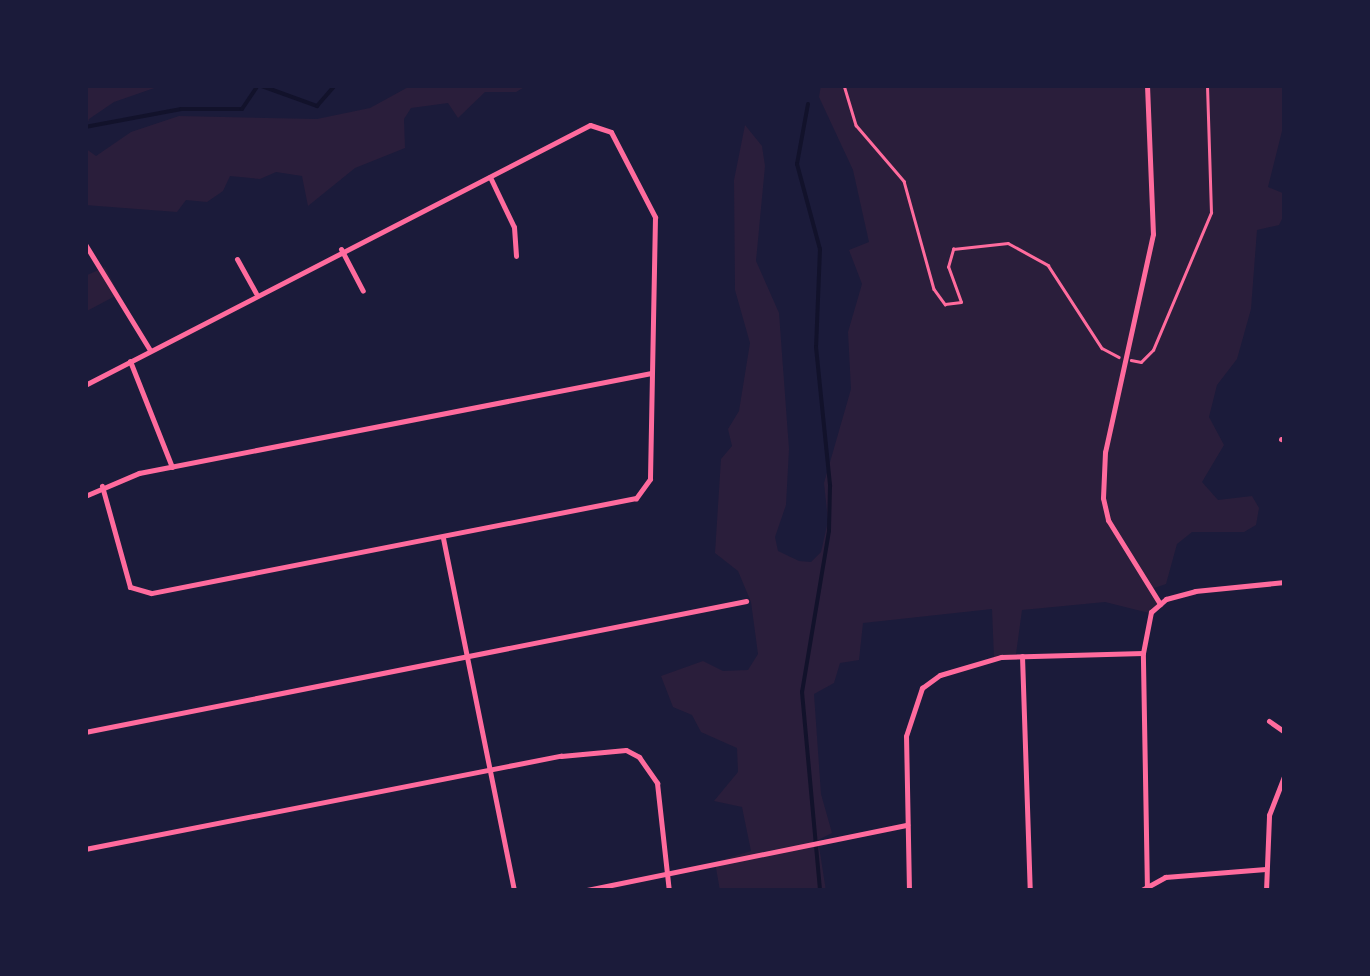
<!DOCTYPE html>
<style>
body{margin:0}
#map{position:relative;width:1370px;height:976px;overflow:hidden;background:#1b1b3a;font-family:"DM Sans",sans-serif}
div>[style]{position:absolute}
[style*='--x']{left:calc(var(--x)*1px);top:calc(var(--y)*1px);width:calc(var(--w)*1px);rotate:calc(var(--a)*1deg)}
.green>*{inset:0;background:#2a1e3b}
.stream>*{height:4px;margin:-2px;padding:0 2px;transform-origin:2px;border-radius:2px;background:#12122b}
.path>*{height:2.5px;margin:-1.25px;padding:0 1.25px;transform-origin:1.25px;border-radius:1.25px;background:#ff6b9d}
.minor>*{height:5px;margin:-2.5px;padding:0 2.5px;transform-origin:2.5px;border-radius:2.5px;background:#ff6b9d}
span{translate:-50% -50%;white-space:nowrap;text-align:center;line-height:1.15;-webkit-text-stroke:9px #1b1b3a;paint-order:stroke}
.frame{position:absolute;inset:0;border:88px solid #1b1b3a;pointer-events:none}
</style>
<div id="map">
<div class="green">
<i style="clip-path:polygon(85px 85px,163px 85px,114px 102px,89px 119px,85px 131px)"></i>
<i style="clip-path:polygon(412px 85px,528px 85px,516px 92px,485px 92px,458px 118px,448px 103px,411px 108px,404px 119px,405px 148px,355px 168px,308px 206px,302px 176px,276px 172px,260px 179px,230px 176px,223px 191px,207px 202px,186px 200px,177px 212px,85px 205px,85px 148px,96px 156px,131px 132px,179px 116px,317px 119px,370px 108px)"></i>
<i style="clip-path:polygon(821px 85px,1285px 85px,1285px 119px,1268px 187px,1285px 194px,1285px 213px,1279px 225px,1257px 230px,1251px 309px,1237px 359px,1217px 385px,1209px 417px,1224px 445px,1202px 482px,1218px 500px,1252px 496px,1259px 508px,1256px 525px,1244px 532px,1192px 532px,1177px 544px,1166px 584px,1151px 589px,1159px 602px,1149px 613px,1105px 602px,1022px 610px,1016px 654px,994px 658px,992px 609px,863px 623px,859px 660px,840px 663px,834px 683px,814px 694px,821px 794px,832px 833px,818px 840px,826px 891px,720px 891px,715px 862px,751px 851px,742px 807px,714px 801px,738px 772px,737px 748px,701px 732px,692px 715px,673px 707px,661px 676px,703px 661px,723px 671px,748px 670px,758px 654px,751px 602px,738px 571px,715px 553px,721px 459px,732px 446px,728px 429px,739px 411px,750px 343px,735px 290px,734px 180px,745px 125px,762px 146px,765px 166px,756px 261px,779px 313px,789px 449px,786px 505px,775px 537px,778px 551px,799px 561px,811px 562px,821px 552px,828px 521px,824px 483px,851px 389px,848px 332px,862px 284px,849px 250px,869px 242px,853px 170px,819px 97px)"></i>
<i style="clip-path:polygon(105px 267px,119px 294px,85px 312px,85px 276px)"></i>
</div>
<div class="stream">
<i style="--x:259;--y:85;--w:62;--a:19.9"></i>
<i style="--x:317;--y:106;--w:28;--a:-49"></i>
<i style="--x:808;--y:104;--w:61;--a:100.4"></i>
<i style="--x:797;--y:164;--w:88;--a:74.9"></i>
<i style="--x:820;--y:249;--w:98;--a:92.3"></i>
<i style="--x:816;--y:347;--w:140;--a:84.2"></i>
<i style="--x:830;--y:486;--w:45;--a:91.3"></i>
<i style="--x:829;--y:531;--w:163;--a:99.5"></i>
<i style="--x:802;--y:692;--w:200;--a:84.8"></i>
<i style="--x:85;--y:127;--w:98;--a:-10.6"></i>
<i style="--x:181;--y:109;--w:61;--a:0"></i>
<i style="--x:242;--y:109;--w:29;--a:-56"></i>
</div>
<div class="path">
<i style="--x:844;--y:85;--w:42;--a:73.3"></i>
<i style="--x:856;--y:125;--w:74;--a:49.4"></i>
<i style="--x:904;--y:181;--w:112;--a:74.5"></i>
<i style="--x:934;--y:289;--w:19;--a:54"></i>
<i style="--x:945;--y:304;--w:16;--a:-7"></i>
<i style="--x:961;--y:302;--w:37;--a:-110"></i>
<i style="--x:948;--y:267;--w:19;--a:-74"></i>
<i style="--x:953;--y:249;--w:55;--a:-6.2"></i>
<i style="--x:1008;--y:243;--w:46;--a:28.8"></i>
<i style="--x:1048;--y:265;--w:99;--a:57"></i>
<i style="--x:1102;--y:348;--w:19;--a:28"></i>
<i style="--x:1131;--y:360;--w:10;--a:11"></i>
<i style="--x:1141;--y:362;--w:17;--a:-45"></i>
<i style="--x:1153;--y:350;--w:149;--a:-67.1"></i>
<i style="--x:1211;--y:213;--w:128;--a:-91.8"></i>
</div>
<div class="minor">
<i style="--x:1147;--y:85;--w:149;--a:87.7"></i>
<i style="--x:1153;--y:234;--w:223;--a:102.4"></i>
<i style="--x:1105;--y:452;--w:46;--a:92.5"></i>
<i style="--x:1103;--y:498;--w:23;--a:77"></i>
<i style="--x:1108;--y:520;--w:99;--a:58.2"></i>
<i style="--x:490;--y:177;--w:55;--a:64.4"></i>
<i style="--x:514;--y:227;--w:29;--a:86"></i>
<i style="--x:85;--y:244;--w:124;--a:58.5"></i>
<i style="--x:341;--y:249;--w:47;--a:62.4"></i>
<i style="--x:237;--y:259;--w:39;--a:61"></i>
<i style="--x:130;--y:361;--w:114;--a:68.4"></i>
<i style="--x:85;--y:385;--w:568;--a:-27.24"></i>
<i style="--x:590;--y:125;--w:22;--a:18"></i>
<i style="--x:611;--y:132;--w:96;--a:62.6"></i>
<i style="--x:655;--y:217;--w:262;--a:91.1"></i>
<i style="--x:650;--y:479;--w:24;--a:126"></i>
<i style="--x:636;--y:498;--w:494;--a:168.9"></i>
<i style="--x:151;--y:593;--w:22;--a:-164"></i>
<i style="--x:130;--y:587;--w:105;--a:-105.5"></i>
<i style="--x:1281;--y:439;--w:4;--a:14"></i>
<i style="--x:85;--y:496;--w:59;--a:-23.1"></i>
<i style="--x:139;--y:473;--w:522;--a:-11.05"></i>
<i style="--x:443;--y:538;--w:360;--a:78.6"></i>
<i style="--x:1022;--y:656;--w:235;--a:88.1"></i>
<i style="--x:1269;--y:721;--w:19;--a:35"></i>
<i style="--x:85;--y:732;--w:674;--a:-11.21"></i>
<i style="--x:85;--y:849;--w:485;--a:-11.1"></i>
<i style="--x:561;--y:756;--w:65;--a:-5.3"></i>
<i style="--x:626;--y:750;--w:15;--a:28"></i>
<i style="--x:639;--y:757;--w:32;--a:55"></i>
<i style="--x:657;--y:783;--w:109;--a:83.7"></i>
<i style="--x:582;--y:891;--w:332;--a:-11.5"></i>
<i style="--x:909;--y:891;--w:155;--a:-91.1"></i>
<i style="--x:906;--y:736;--w:51;--a:-71.6"></i>
<i style="--x:922;--y:688;--w:22;--a:-36"></i>
<i style="--x:940;--y:675;--w:64;--a:-16.4"></i>
<i style="--x:1001;--y:657;--w:142;--a:-1.6"></i>
<i style="--x:1140;--y:891;--w:29;--a:-29"></i>
<i style="--x:1165;--y:877;--w:101;--a:-4.5"></i>
<i style="--x:1147;--y:891;--w:238;--a:-91"></i>
<i style="--x:1143;--y:653;--w:42;--a:-79"></i>
<i style="--x:1151;--y:612;--w:20;--a:-41"></i>
<i style="--x:1166;--y:599;--w:30;--a:-15"></i>
<i style="--x:1195;--y:591;--w:90;--a:-5.7"></i>
<i style="--x:1266;--y:891;--w:76;--a:-87.7"></i>
<i style="--x:1269;--y:815;--w:44;--a:-68.7"></i>
</div>
<div class="frame"></div>
</div>
